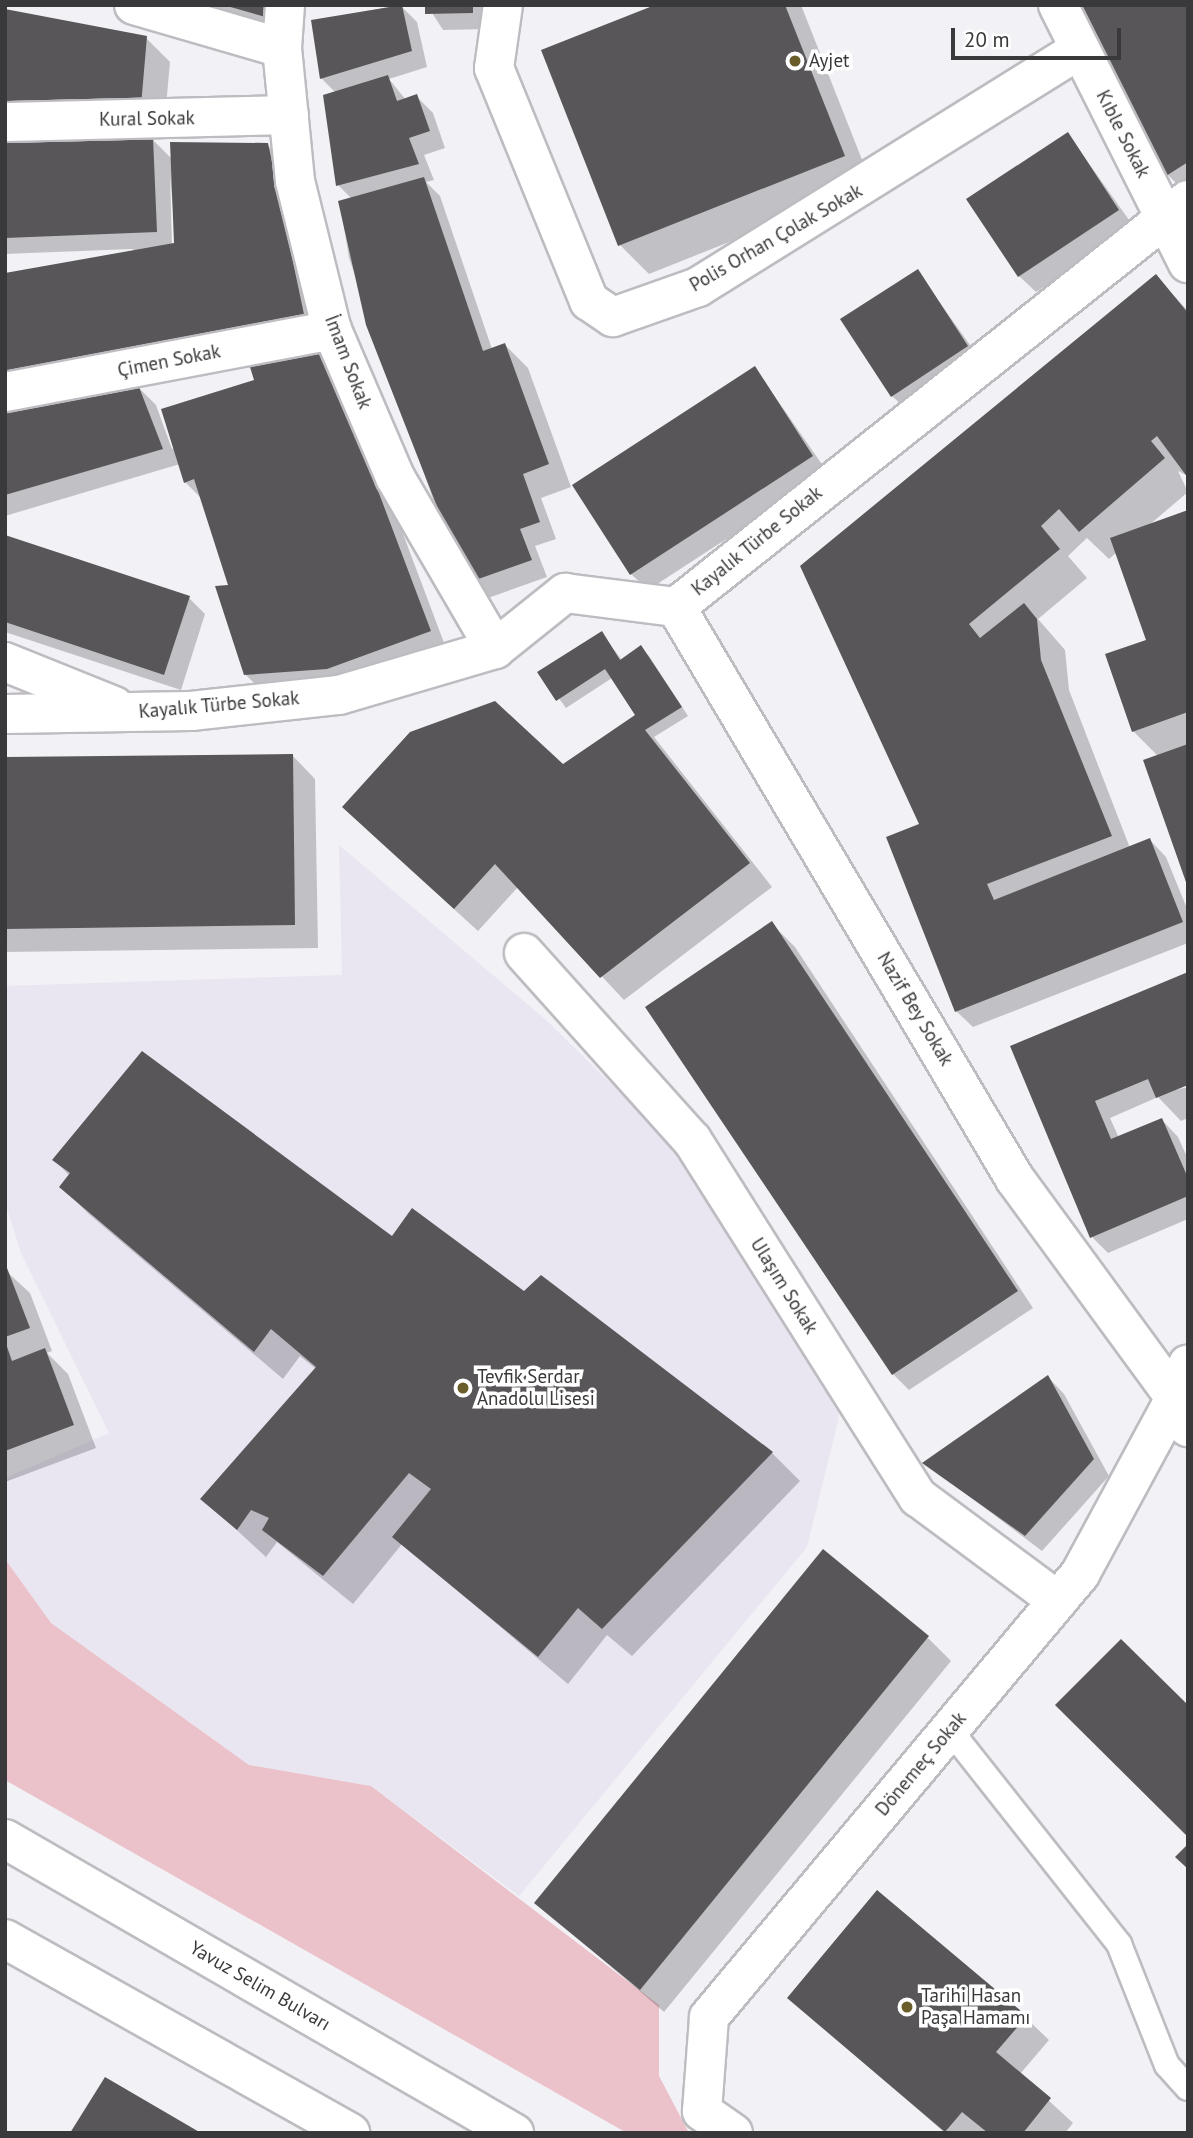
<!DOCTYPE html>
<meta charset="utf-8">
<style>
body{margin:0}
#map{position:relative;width:1193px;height:2138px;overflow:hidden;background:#f2f1f5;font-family:"PT Sans",sans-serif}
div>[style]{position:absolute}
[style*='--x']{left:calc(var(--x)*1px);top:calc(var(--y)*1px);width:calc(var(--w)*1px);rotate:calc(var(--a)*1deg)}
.built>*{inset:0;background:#e9e5f1}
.green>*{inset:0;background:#ebc1ca}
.shadow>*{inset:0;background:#0003}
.building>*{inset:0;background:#595659}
.roads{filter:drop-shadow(2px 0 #bebcc1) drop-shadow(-2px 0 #bebcc1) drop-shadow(0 2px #bebcc1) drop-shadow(0 -2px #bebcc1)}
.lane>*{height:24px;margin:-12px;padding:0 12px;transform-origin:12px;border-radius:12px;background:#fff}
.street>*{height:38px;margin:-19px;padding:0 19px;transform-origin:19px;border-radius:19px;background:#fff}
.secondary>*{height:38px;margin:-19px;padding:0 19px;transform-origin:19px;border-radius:19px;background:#fff}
.dots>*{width:19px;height:19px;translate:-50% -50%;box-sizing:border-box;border:4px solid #fff;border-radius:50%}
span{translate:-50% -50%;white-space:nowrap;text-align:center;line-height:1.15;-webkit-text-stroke:7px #fff;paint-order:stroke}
.poi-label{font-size:19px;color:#39383a}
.left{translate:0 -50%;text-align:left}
.street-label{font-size:19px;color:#39383a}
.frame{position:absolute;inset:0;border:7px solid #39383a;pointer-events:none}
.scale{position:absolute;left:951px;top:28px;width:170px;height:32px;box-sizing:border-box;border:4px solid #39383a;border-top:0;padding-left:9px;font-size:21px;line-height:24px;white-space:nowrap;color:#39383a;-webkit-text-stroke:5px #fff;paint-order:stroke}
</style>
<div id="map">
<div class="built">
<i style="clip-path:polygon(339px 845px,546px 1020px,802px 1271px,841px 1355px,838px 1421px,807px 1547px,519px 1896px,371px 1786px,249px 1765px,51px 1623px,5px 1559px,5px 1478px,109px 1433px,21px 1253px,5px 1202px,5px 986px,342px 975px)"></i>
</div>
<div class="green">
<i style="clip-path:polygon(5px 1559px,51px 1623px,249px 1765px,371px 1786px,659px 2005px,659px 2076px,689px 2133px,627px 2133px,5px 1780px)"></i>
</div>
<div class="shadow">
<i style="clip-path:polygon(187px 5px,297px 5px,292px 41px)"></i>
<i style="clip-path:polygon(400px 5px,417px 22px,427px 67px,389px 79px,406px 100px,416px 96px,433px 113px,445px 148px,424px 155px,434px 180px,426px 182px,440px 196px,492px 349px,505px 345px,528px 368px,571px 487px,541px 498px,556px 539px,535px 546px,547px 577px,485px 599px,468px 583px,435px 505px,349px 258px,340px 203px,352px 199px,338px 185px,336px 93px,322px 79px,313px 21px)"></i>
<i style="clip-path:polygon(427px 5px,488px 5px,489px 29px,443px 30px)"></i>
<i style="clip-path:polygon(659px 5px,801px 5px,872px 185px,649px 274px,620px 245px,543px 51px)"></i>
<i style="clip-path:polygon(1074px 5px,1188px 5px,1188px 195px,1168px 175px)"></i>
<i style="clip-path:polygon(5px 11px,146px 38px,170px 62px,164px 129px,5px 123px)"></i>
<i style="clip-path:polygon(1068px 134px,1134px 227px,1036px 292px,1019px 276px)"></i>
<i style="clip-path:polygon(evenodd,152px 139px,172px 159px,267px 145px,284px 162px,328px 342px,132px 249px,5px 254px,5px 145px,152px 139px,170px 175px,176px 244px,172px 245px,170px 175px)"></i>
<i style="clip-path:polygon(917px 271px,983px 363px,909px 412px,892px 396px)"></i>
<i style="clip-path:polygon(1156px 276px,1188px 311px,1188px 476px,1178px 471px,1188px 492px,1148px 526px,1188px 512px,1188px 881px,1158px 756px,1133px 731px,1148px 641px,1117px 552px,1109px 559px,1087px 538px,1068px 556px,1087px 578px,1038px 619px,1065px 650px,1069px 690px,1130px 848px,1150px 840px,1166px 857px,1188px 911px,1188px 943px,973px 1027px,956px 1011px,921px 825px,890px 746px)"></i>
<i style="clip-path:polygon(339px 364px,446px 648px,345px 685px,262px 691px,245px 674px,230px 586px,202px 499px,185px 482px,180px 464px,5px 516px,5px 407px,139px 388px,156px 405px,172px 449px)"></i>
<i style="clip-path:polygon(755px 368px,828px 473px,648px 590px,631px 574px)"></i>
<i style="clip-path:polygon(5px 537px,189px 598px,205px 614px,181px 690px,5px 632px)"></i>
<i style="clip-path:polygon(601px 633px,622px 660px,641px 648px,649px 656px,688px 716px,654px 737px,772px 887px,624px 1000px,518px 887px,478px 931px,367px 830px,563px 766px,640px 723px,612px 678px,566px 708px,540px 673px)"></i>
<i style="clip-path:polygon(292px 755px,315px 779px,318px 948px,5px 952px,5px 758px)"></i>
<i style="clip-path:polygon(772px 924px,795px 947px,1033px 1308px,909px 1390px,893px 1374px)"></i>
<i style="clip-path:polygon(1188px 974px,1167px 1092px,1188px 1087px,1188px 1118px,1181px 1121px,1158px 1097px,1110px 1118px,1119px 1138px,1162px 1120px,1178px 1137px,1188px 1159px,1188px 1219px,1108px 1253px,1092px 1237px,1012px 1047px)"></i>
<i style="clip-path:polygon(54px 1160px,393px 1239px,525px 1293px,772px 1453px,800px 1481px,632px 1656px,607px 1635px,568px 1684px,402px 1544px,353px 1604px,277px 1542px,266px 1557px,203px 1499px,316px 1369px,300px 1356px,283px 1379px,90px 1215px,61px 1187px,70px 1176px)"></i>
<i style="clip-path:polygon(5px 1270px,30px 1293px,52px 1351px,47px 1353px,68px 1374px,96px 1448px,5px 1482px)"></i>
<i style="clip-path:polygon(1048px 1377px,1064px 1394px,1109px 1476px,1042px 1551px,925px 1463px)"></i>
<i style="clip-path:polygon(928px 1638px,951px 1661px,664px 2012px,537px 1903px)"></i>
<i style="clip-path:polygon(789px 1998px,1025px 2017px,1049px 2040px,1020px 2074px,1073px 2123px,1065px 2133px,945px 2133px)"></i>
</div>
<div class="building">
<i style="clip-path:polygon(227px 5px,271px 5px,269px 18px,227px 6px)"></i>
<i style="clip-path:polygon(402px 5px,412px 51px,320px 79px,311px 20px)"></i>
<i style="clip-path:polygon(425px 5px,473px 5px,473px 13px,425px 14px)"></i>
<i style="clip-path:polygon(655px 5px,785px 5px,845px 156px,618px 246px,541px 50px)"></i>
<i style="clip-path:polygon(1074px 5px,1188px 5px,1188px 162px,1166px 176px)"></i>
<i style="clip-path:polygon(5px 9px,147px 36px,141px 106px,5px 101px)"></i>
<i style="clip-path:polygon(388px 75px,397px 101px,417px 94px,430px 131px,409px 138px,419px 164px,336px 186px,323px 95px)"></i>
<i style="clip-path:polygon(1068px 132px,1119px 210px,1018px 277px,966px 199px)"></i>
<i style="clip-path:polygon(153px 137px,157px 232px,5px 238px,5px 143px)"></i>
<i style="clip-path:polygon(170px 142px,268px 143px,305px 319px,5px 373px,5px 273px,174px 243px)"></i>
<i style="clip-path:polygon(424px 177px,483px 351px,505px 343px,549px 464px,523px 474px,540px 522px,520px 529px,532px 560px,467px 583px,366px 325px,338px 201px)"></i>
<i style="clip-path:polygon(918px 269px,968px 346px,891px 397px,840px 319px)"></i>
<i style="clip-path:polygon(1156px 274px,1188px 313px,1188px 478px,1157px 436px,1151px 441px,1165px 458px,1079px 532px,1059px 509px,1041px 526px,1060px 549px,969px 624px,980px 638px,1024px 603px,1037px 619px,1041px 660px,1112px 836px,987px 884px,994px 900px,1150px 838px,1183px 922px,955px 1012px,886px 837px,919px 824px,800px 566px)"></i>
<i style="clip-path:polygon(323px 345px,431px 631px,327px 669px,244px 675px,215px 586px,228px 585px,194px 479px,184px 483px,161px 409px,254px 380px,250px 367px)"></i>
<i style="clip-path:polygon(755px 366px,813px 456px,630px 575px,572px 485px)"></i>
<i style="clip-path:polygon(139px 387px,163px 449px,5px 495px,5px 406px)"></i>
<i style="clip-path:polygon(1188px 510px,1188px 712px,1132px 732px,1105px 654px,1146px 640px,1110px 538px)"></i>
<i style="clip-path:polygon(5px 535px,190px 596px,164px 675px,5px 622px)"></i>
<i style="clip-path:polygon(602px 631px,620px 660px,641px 645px,682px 707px,645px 730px,750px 863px,600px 978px,495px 864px,454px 909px,342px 807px,410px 732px,495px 701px,563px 764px,635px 715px,605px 669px,556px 701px,537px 672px)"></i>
<i style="clip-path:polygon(1188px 744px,1188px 884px,1187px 885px,1143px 760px)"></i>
<i style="clip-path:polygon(293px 754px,295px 925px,5px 929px,5px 757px)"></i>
<i style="clip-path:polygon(772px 921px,1018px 1291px,892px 1375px,645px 1007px)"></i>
<i style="clip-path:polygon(1188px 972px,1188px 1085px,1156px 1098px,1148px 1079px,1095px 1101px,1111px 1139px,1162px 1118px,1188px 1178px,1188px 1196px,1090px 1238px,1010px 1046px)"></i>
<i style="clip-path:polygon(142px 1051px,392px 1236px,412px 1208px,524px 1291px,541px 1275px,773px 1452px,602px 1629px,578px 1608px,538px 1657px,392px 1537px,431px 1489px,409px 1473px,323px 1576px,262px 1530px,269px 1518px,251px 1510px,237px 1530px,200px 1499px,316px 1367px,271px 1329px,254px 1352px,59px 1187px,70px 1173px,52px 1160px)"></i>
<i style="clip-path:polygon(7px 1268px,30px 1328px,5px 1337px,5px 1269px)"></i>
<i style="clip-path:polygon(5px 1341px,12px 1361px,45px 1348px,74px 1425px,5px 1451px)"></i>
<i style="clip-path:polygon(1048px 1375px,1094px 1459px,1025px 1536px,922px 1463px)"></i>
<i style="clip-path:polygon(823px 1549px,929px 1636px,640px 1990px,534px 1903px)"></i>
<i style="clip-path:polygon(1121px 1639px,1188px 1705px,1188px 1837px,1055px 1705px)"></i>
<i style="clip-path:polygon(1188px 1844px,1188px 1869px,1175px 1857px)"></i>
<i style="clip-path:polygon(877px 1890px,1027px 2016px,996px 2052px,1051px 2098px,1023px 2133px,988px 2133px,962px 2112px,945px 2132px,787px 1998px)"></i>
<i style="clip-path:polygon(105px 2077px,201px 2133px,70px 2133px)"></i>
</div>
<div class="roads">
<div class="lane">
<i style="--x:950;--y:1730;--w:273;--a:51.7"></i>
<i style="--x:1119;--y:1944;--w:130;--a:68.4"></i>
<i style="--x:1167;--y:2065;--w:31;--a:48"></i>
</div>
<div class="street">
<i style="--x:134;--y:5;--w:154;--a:16.2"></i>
<i style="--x:285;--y:5;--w:43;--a:94"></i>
<i style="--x:282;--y:48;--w:134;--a:84.4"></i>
<i style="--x:295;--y:181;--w:154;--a:76.1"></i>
<i style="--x:332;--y:330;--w:160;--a:66.8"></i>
<i style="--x:395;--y:477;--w:199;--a:59.8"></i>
<i style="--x:503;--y:5;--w:64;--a:98.1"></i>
<i style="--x:494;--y:68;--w:252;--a:67.8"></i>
<i style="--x:589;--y:301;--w:29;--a:34"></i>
<i style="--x:613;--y:317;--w:90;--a:-19.4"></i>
<i style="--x:698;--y:287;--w:450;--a:-31.9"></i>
<i style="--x:1058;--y:5;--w:289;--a:63.3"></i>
<i style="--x:5;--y:122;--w:284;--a:-1.4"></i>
<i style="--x:5;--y:392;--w:333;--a:-10.7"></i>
<i style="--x:676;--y:607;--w:665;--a:59.35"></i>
<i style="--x:1015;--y:1179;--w:271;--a:53.8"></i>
<i style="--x:1175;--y:1398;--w:32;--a:66"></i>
<i style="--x:5;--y:662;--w:118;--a:22"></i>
<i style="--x:5;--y:714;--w:186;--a:-0.9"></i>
<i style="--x:191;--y:711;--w:149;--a:-6.2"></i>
<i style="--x:339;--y:695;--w:163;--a:-16.4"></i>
<i style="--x:495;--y:649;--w:90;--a:-38.7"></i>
<i style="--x:565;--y:593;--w:112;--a:7.2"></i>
<i style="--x:676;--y:607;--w:654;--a:-38.48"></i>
<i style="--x:524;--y:953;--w:251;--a:48.1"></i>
<i style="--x:692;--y:1140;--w:423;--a:57.7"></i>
<i style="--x:918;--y:1497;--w:174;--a:36.6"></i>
<i style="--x:733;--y:2133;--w:38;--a:-145"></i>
<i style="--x:702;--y:2111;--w:94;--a:-85.7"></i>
<i style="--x:709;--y:2017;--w:578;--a:-50.05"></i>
<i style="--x:1080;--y:1574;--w:200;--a:-61.6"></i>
<i style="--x:1175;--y:1398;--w:14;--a:-25"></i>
</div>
<div class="secondary">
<i style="--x:1175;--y:1398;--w:36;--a:-69"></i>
<i style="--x:5;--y:1839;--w:588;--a:30.01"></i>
<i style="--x:5;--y:1939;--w:396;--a:29.3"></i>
</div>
</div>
<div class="dots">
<i style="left:795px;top:61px;background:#6a5d2a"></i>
<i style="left:463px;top:1388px;background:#6a5d2a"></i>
<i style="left:907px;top:2007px;background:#6a5d2a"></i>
</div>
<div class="poi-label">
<span class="left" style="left:809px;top:61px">Ayjet</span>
<span class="left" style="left:477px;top:1388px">Tevfik Serdar<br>Anadolu Lisesi</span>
<span class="left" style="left:921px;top:2007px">Tarihi Hasan<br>Paşa Hamamı</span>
</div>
<div class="street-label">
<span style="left:147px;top:119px;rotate:-1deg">Kural Sokak</span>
<span style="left:1123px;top:134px;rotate:63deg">Kıble Sokak</span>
<span style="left:776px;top:238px;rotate:-30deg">Polis Orhan Çolak Sokak</span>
<span style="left:169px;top:361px;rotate:-11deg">Çimen Sokak</span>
<span style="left:348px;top:362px;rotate:69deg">İmam Sokak</span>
<span style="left:757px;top:541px;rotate:-39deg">Kayalık Türbe Sokak</span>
<span style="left:219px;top:705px;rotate:-5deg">Kayalık Türbe Sokak</span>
<span style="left:915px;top:1009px;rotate:59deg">Nazif Bey Sokak</span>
<span style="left:784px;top:1286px;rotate:58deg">Ulaşım Sokak</span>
<span style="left:921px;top:1764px;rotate:-50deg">Dönemeç Sokak</span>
<span style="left:260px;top:1986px;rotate:30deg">Yavuz Selim Bulvarı</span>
</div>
<div class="frame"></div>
<div class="scale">20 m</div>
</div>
